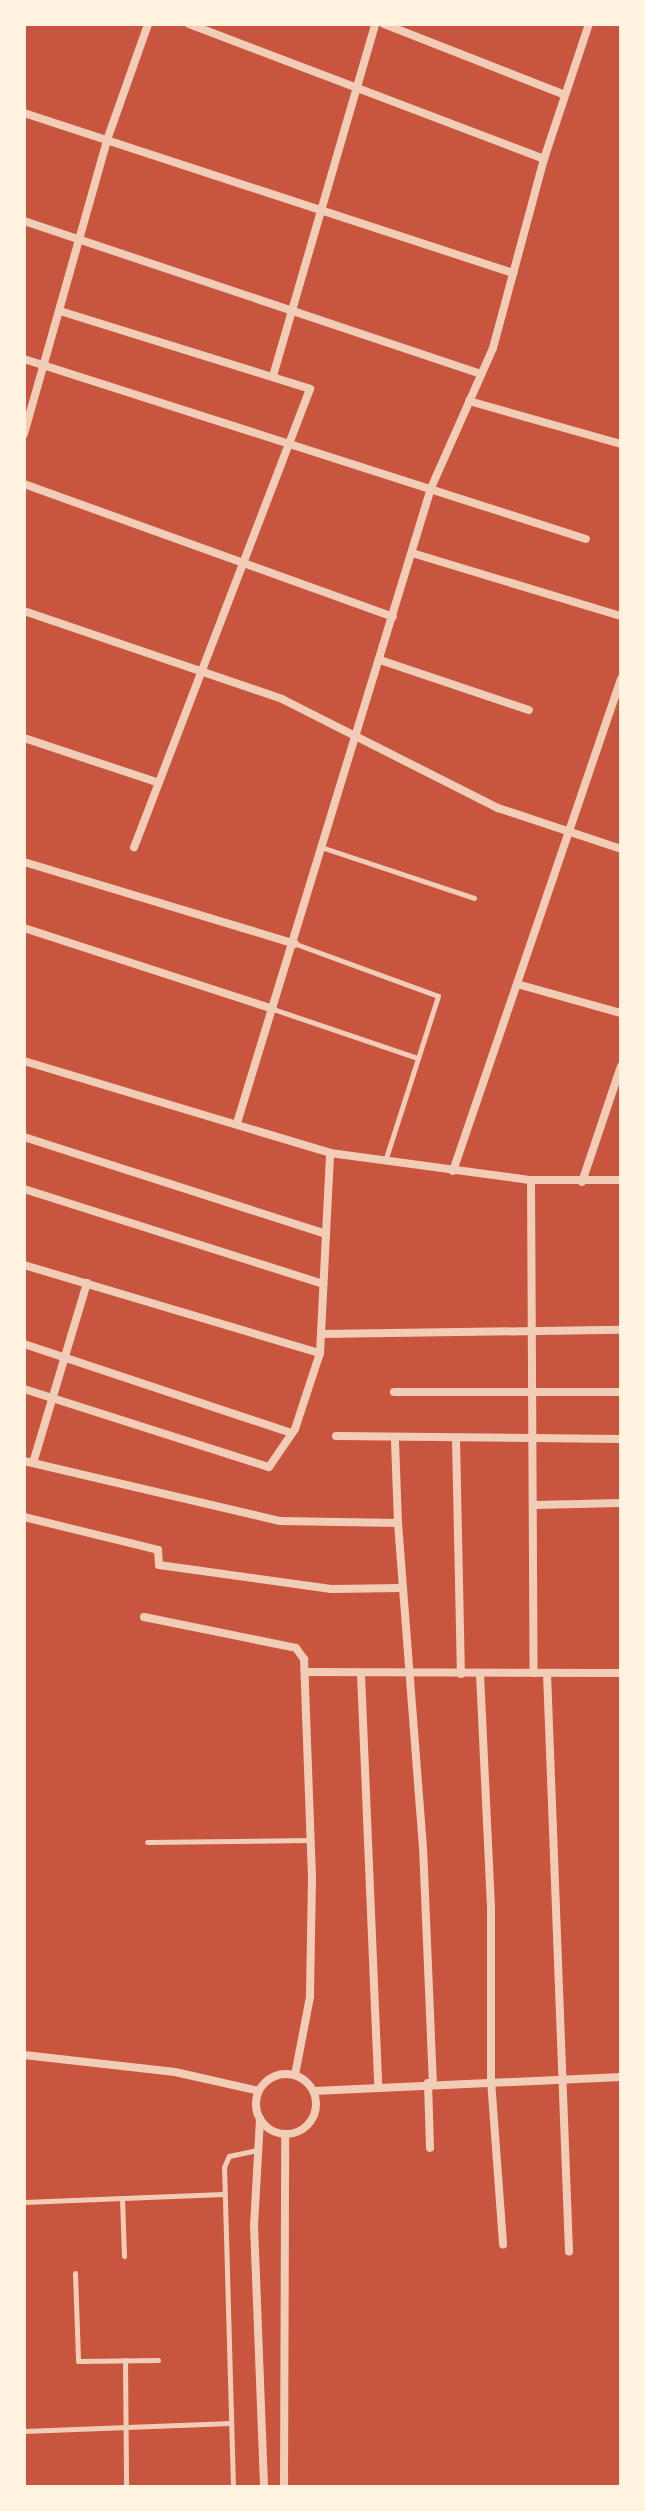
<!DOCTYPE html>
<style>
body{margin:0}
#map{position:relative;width:645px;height:2511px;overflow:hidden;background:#c8553d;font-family:"Open Sans",sans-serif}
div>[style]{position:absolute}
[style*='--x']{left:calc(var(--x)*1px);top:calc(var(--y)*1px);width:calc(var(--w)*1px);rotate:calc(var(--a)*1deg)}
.service>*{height:5px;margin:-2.5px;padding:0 2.5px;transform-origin:2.5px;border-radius:2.5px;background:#f1ccb7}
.minor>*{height:8px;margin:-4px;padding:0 4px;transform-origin:4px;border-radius:4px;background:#f1ccb7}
.minor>.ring{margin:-4px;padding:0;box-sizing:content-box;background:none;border:8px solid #f1ccb7;border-radius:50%}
span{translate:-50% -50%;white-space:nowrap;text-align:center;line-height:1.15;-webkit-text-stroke:8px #fff3e0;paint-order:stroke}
.frame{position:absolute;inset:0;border:26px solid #fff3e0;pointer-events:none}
</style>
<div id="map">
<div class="service">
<i style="--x:324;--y:848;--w:158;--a:18.4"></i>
<i style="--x:296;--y:944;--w:151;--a:20.1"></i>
<i style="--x:438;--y:996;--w:173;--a:107.8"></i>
<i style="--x:273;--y:1009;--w:153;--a:18.7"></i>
<i style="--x:147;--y:1842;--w:163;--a:-0.7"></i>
<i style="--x:122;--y:2198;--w:58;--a:88"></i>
<i style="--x:24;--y:2202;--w:199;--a:-2.3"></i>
<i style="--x:75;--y:2273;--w:88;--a:88"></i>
<i style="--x:78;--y:2361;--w:80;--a:-0.7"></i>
<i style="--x:125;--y:2360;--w:127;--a:89.5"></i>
<i style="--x:24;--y:2431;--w:207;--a:-2.2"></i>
<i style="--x:233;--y:2487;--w:320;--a:-91.6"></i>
<i style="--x:224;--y:2167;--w:12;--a:-66"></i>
<i style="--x:229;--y:2156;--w:29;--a:-12"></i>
</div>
<div class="minor">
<i style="--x:189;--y:24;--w:380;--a:20.8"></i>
<i style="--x:384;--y:24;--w:194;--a:21.4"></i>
<i style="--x:24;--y:113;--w:515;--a:18.12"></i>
<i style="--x:24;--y:221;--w:482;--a:18.5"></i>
<i style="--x:60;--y:311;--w:262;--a:17.3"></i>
<i style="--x:310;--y:389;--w:491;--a:111"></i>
<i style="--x:24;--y:359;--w:590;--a:17.76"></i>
<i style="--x:273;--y:376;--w:366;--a:-73.8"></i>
<i style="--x:469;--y:401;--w:158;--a:15.8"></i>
<i style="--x:24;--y:434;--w:305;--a:-74.2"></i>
<i style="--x:107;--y:140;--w:123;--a:-70.5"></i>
<i style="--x:24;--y:484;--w:392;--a:19.8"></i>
<i style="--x:412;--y:553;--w:218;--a:16.8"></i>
<i style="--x:24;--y:611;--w:273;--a:18.8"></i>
<i style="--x:282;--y:699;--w:242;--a:26.8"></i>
<i style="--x:498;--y:808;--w:130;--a:18.4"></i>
<i style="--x:380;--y:660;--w:157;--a:18.6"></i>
<i style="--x:24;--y:738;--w:142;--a:18.4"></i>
<i style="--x:24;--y:862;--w:283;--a:16.8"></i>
<i style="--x:24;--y:928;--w:262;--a:18"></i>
<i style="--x:517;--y:984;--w:108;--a:15.6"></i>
<i style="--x:24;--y:1061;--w:320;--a:16.7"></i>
<i style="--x:330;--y:1153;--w:203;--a:7.7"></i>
<i style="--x:531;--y:1180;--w:90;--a:0"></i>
<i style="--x:237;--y:1123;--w:664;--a:-73.01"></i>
<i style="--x:431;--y:488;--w:153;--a:-66.1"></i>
<i style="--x:493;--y:348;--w:196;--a:-74.9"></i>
<i style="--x:544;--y:159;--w:142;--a:-71.6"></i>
<i style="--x:24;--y:1137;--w:317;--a:17.8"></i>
<i style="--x:453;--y:1171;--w:520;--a:-71.15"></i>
<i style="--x:531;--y:1180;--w:493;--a:89.7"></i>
<i style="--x:582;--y:1182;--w:122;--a:-71.4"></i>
<i style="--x:24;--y:1189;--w:314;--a:17.6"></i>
<i style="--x:24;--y:1265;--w:309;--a:16.6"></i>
<i style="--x:320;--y:1353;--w:200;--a:-87.1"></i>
<i style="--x:321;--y:1334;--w:300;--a:-0.8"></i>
<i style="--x:24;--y:1344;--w:282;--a:18.4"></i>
<i style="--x:24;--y:1389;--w:257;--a:17.7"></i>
<i style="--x:269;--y:1467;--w:46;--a:-55.6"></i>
<i style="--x:295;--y:1429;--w:80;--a:-71.8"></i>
<i style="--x:394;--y:1392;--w:227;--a:0"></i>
<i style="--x:336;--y:1436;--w:285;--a:0.6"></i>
<i style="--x:456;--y:1439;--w:235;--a:88.8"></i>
<i style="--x:24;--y:1461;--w:263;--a:13.2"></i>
<i style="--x:280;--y:1521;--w:118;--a:1"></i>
<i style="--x:398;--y:1523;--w:83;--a:-92.1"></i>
<i style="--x:33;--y:1463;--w:188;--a:-73.3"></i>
<i style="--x:535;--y:1505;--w:86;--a:-1.3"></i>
<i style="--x:24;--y:1517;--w:138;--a:13.8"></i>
<i style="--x:158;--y:1550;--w:15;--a:86"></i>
<i style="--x:159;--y:1565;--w:174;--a:7.9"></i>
<i style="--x:331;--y:1589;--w:71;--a:-0.8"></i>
<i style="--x:398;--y:1523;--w:325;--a:85.6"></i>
<i style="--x:423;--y:1847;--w:236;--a:87.6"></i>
<i style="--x:144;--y:1617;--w:155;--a:11.5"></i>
<i style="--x:296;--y:1648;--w:14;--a:54"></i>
<i style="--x:304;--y:1659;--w:219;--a:87.9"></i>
<i style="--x:312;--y:1878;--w:119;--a:91"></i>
<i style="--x:310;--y:1997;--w:79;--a:100.9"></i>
<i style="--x:306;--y:1672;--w:315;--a:0.2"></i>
<i style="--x:547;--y:1673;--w:579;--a:87.82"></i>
<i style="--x:361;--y:1674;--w:412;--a:87.6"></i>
<i style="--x:480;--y:1674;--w:236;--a:87.3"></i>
<i style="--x:491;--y:1910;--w:170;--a:90"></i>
<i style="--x:491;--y:2080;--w:165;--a:85.8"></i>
<i style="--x:24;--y:2055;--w:152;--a:6.4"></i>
<i style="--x:175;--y:2072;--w:86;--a:12.7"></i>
<i class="ring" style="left:256px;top:2074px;width:52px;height:52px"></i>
<i style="--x:428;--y:2083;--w:65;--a:88.2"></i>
<i style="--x:314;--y:2091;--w:307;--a:-2.6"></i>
<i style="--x:260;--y:2119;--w:106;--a:93.2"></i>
<i style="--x:254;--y:2225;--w:262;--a:87.8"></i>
<i style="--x:284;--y:2487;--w:352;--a:-89.8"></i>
</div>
<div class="frame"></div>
</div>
